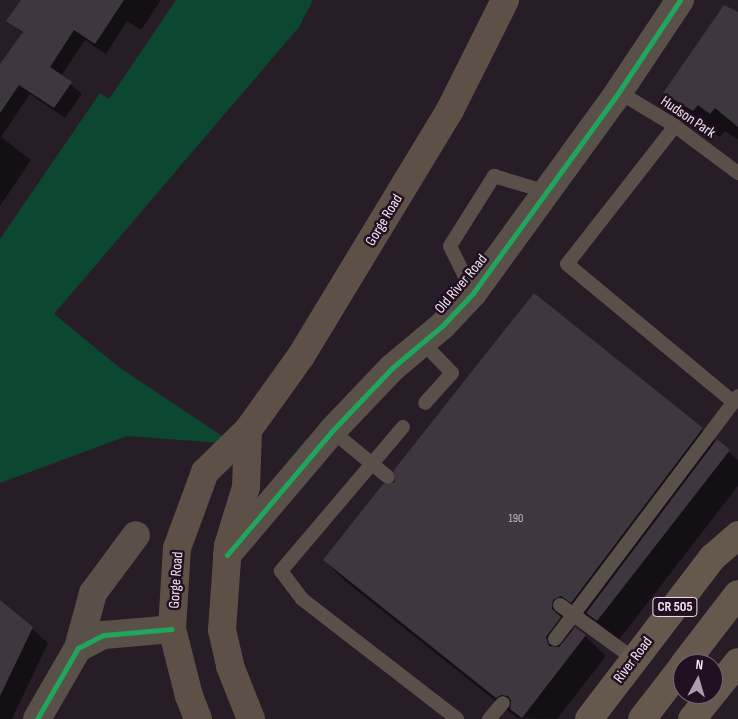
<!DOCTYPE html>
<style>
body{margin:0}
#map{position:relative;width:738px;height:719px;overflow:hidden;background:#271d27;font-family:"Sofia Sans Condensed",sans-serif}
div>[style]{position:absolute}
[style*='--x']{left:calc(var(--x)*1px);top:calc(var(--y)*1px);width:calc(var(--w)*1px);rotate:calc(var(--a)*1deg)}
.green>*{inset:0;background:#0c4731}
.shadow>*{inset:0;background:#0007}
.building>*{inset:0;background:#3e373f}
.lane>*{height:14px;margin:-7px;padding:0 7px;transform-origin:7px;border-radius:7px;background:#5a504a}
.street>*{height:28px;margin:-14px;padding:0 14px;transform-origin:14px;border-radius:14px;background:#5a504a}
.secondary>*{height:28px;margin:-14px;padding:0 14px;transform-origin:14px;border-radius:14px;background:#5d5147}
.primary>*{height:28px;margin:-14px;padding:0 14px;transform-origin:14px;border-radius:14px;background:#65584c}
.cycleway>*{height:5px;margin:-2.5px;padding:0 2.5px;transform-origin:2.5px;border-radius:2.5px;background:#20a55d}
span{translate:-50% -50%;white-space:nowrap;text-align:center;line-height:1.15;-webkit-text-stroke:5px #211021;paint-order:stroke}
.number-label{font-size:12px;color:#c4b9c4}
.number-label span{-webkit-text-stroke-width:0}
.shield-label span{padding:1px 4px;background:#211021;border:1px solid;border-radius:4px;-webkit-text-stroke-width:0}
.shield-label{font-size:14px;color:#f1e4f0;font-weight:700}
.street-label{font-size:15px;color:#f1e4f0}
.north{position:absolute;left:673px;top:654px;width:50px;height:50px;box-sizing:border-box;background:#211021;border:1px solid #746574;border-radius:50%;rotate:6deg;font-size:14px;font-weight:700;line-height:20px;text-align:center;color:#f1e4f0}
.north::after{content:'';display:block;margin:auto;width:18px;height:22px;background:#aa9eaa;clip-path:polygon(50% 0,100% 100%,50% 72%,0 100%)}
</style>
<div id="map">
<div class="green">
<i style="clip-path:polygon(176px 0,313px 0,299px 27px,54px 314px,120px 368px,234px 444px,127px 436px,0 483px,0 239px,100px 93px,109px 99px)"></i>
</div>
<div class="shadow">
<i style="clip-path:polygon(31px 0,161px 0,141px 30px,127px 21px,106px 54px,85px 40px,61px 76px,82px 94px,65px 118px,30px 94px,1px 137px,31px 160px,0 206px,0 66px,23px 34px,14px 25px)"></i>
<i style="clip-path:polygon(738px 14px,738px 138px,737px 139px,725px 131px,720px 137px,691px 120px,665px 93px)"></i>
<i style="clip-path:polygon(702px 429px,738px 460px,738px 486px,618px 641px,594px 620px,573px 621px,572px 632px,585px 636px,606px 656px,557px 719px,517px 718px,345px 581px,324px 560px)"></i>
<i style="clip-path:polygon(0 601px,48px 643px,12px 719px,0 719px)"></i>
</div>
<div class="building">
<i style="clip-path:polygon(21px 0,124px 0,95px 44px,74px 30px,50px 67px,72px 82px,54px 108px,19px 85px,0 113px,0 64px,23px 32px,6px 21px)"></i>
<i style="clip-path:polygon(724px 5px,738px 12px,738px 127px,715px 108px,710px 114px,698px 105px,693px 111px,663px 93px)"></i>
<i style="clip-path:polygon(534px 293px,703px 428px,571px 603px,561px 596px,553px 600px,552px 609px,561px 617px,546px 637px,549px 646px,559px 647px,575px 627px,586px 635px,522px 718px,510px 709px,511px 701px,508px 696px,501px 695px,496px 698px,323px 560px,383px 484px,395px 482px,394px 470px)"></i>
<i style="clip-path:polygon(717px 439px,730px 450px,597px 621px,586px 613px)"></i>
<i style="clip-path:polygon(0 600px,33px 627px,0 696px)"></i>
</div>
<div class="lane">
<i style="--x:619;--y:92;--w:66;--a:31.3"></i>
<i style="--x:675;--y:126;--w:79;--a:36.7"></i>
<i style="--x:675;--y:126;--w:175;--a:128"></i>
<i style="--x:567;--y:264;--w:216;--a:39.7"></i>
<i style="--x:473;--y:293;--w:52;--a:-116.1"></i>
<i style="--x:450;--y:246;--w:83;--a:-57.8"></i>
<i style="--x:494;--y:176;--w:55;--a:16.8"></i>
<i style="--x:422;--y:342;--w:43;--a:45.9"></i>
<i style="--x:452;--y:373;--w:40;--a:132"></i>
<i style="--x:403;--y:427;--w:189;--a:130.3"></i>
<i style="--x:281;--y:571;--w:35;--a:53"></i>
<i style="--x:302;--y:599;--w:196;--a:37.7"></i>
<i style="--x:332;--y:431;--w:72;--a:39.4"></i>
<i style="--x:560;--y:605;--w:92;--a:36.1"></i>
<i style="--x:555;--y:639;--w:304;--a:-53"></i>
<i style="--x:489;--y:719;--w:21;--a:-49"></i>
</div>
<div class="street">
<i style="--x:227;--y:555;--w:162;--a:-49.7"></i>
<i style="--x:332;--y:431;--w:87;--a:-46.4"></i>
<i style="--x:392;--y:368;--w:67;--a:-40.1"></i>
<i style="--x:443;--y:325;--w:44;--a:-46.8"></i>
<i style="--x:473;--y:293;--w:240;--a:-54"></i>
<i style="--x:614;--y:99;--w:119;--a:-56.3"></i>
<i style="--x:78;--y:648;--w:57;--a:-74.7"></i>
<i style="--x:93;--y:593;--w:72;--a:-53.4"></i>
<i style="--x:37;--y:719;--w:82;--a:-60"></i>
<i style="--x:78;--y:648;--w:29;--a:-27"></i>
<i style="--x:104;--y:635;--w:68;--a:-5"></i>
</div>
<div class="secondary">
<i style="--x:248;--y:430;--w:57;--a:92"></i>
<i style="--x:246;--y:487;--w:62;--a:107"></i>
<i style="--x:228;--y:546;--w:84;--a:94.1"></i>
<i style="--x:222;--y:630;--w:37;--a:77"></i>
<i style="--x:230;--y:666;--w:57;--a:68.4"></i>
<i style="--x:198;--y:719;--w:25;--a:-111"></i>
<i style="--x:189;--y:696;--w:69;--a:-104.2"></i>
<i style="--x:172;--y:629;--w:81;--a:-86.5"></i>
<i style="--x:177;--y:548;--w:81;--a:-69.8"></i>
<i style="--x:205;--y:472;--w:60;--a:-44.3"></i>
<i style="--x:248;--y:430;--w:91;--a:-54.4"></i>
<i style="--x:301;--y:356;--w:288;--a:-58.8"></i>
<i style="--x:450;--y:110;--w:123;--a:-63.4"></i>
</div>
<div class="primary">
<i style="--x:684;--y:664;--w:88;--a:-52.4"></i>
<i style="--x:589;--y:719;--w:203;--a:-52.6"></i>
<i style="--x:712;--y:558;--w:35;--a:-41"></i>
<i style="--x:642;--y:719;--w:67;--a:-52.3"></i>
<i style="--x:692;--y:719;--w:73;--a:-51.1"></i>
</div>
<div class="cycleway">
<i style="--x:227;--y:555;--w:162;--a:-49.7"></i>
<i style="--x:332;--y:431;--w:87;--a:-46.4"></i>
<i style="--x:392;--y:368;--w:67;--a:-40.1"></i>
<i style="--x:443;--y:325;--w:44;--a:-46.8"></i>
<i style="--x:473;--y:293;--w:240;--a:-54"></i>
<i style="--x:614;--y:99;--w:119;--a:-56.3"></i>
<i style="--x:37;--y:719;--w:82;--a:-60"></i>
<i style="--x:78;--y:648;--w:29;--a:-27"></i>
<i style="--x:104;--y:635;--w:68;--a:-5"></i>
</div>
<div class="number-label">
<span style="left:516px;top:519px">190</span>
</div>
<div class="shield-label">
<span style="left:675px;top:607px">CR 505</span>
</div>
<div class="street-label">
<span style="left:688px;top:117px;rotate:34deg">Hudson Park</span>
<span style="left:384px;top:220px;rotate:-59deg">Gorge Road</span>
<span style="left:461px;top:284px;rotate:-50deg">Old River Road</span>
<span style="left:176px;top:580px;rotate:-86deg">Gorge Road</span>
<span style="left:633px;top:660px;rotate:-53deg">River Road</span>
</div>
<div class="north">N</div>
</div>
